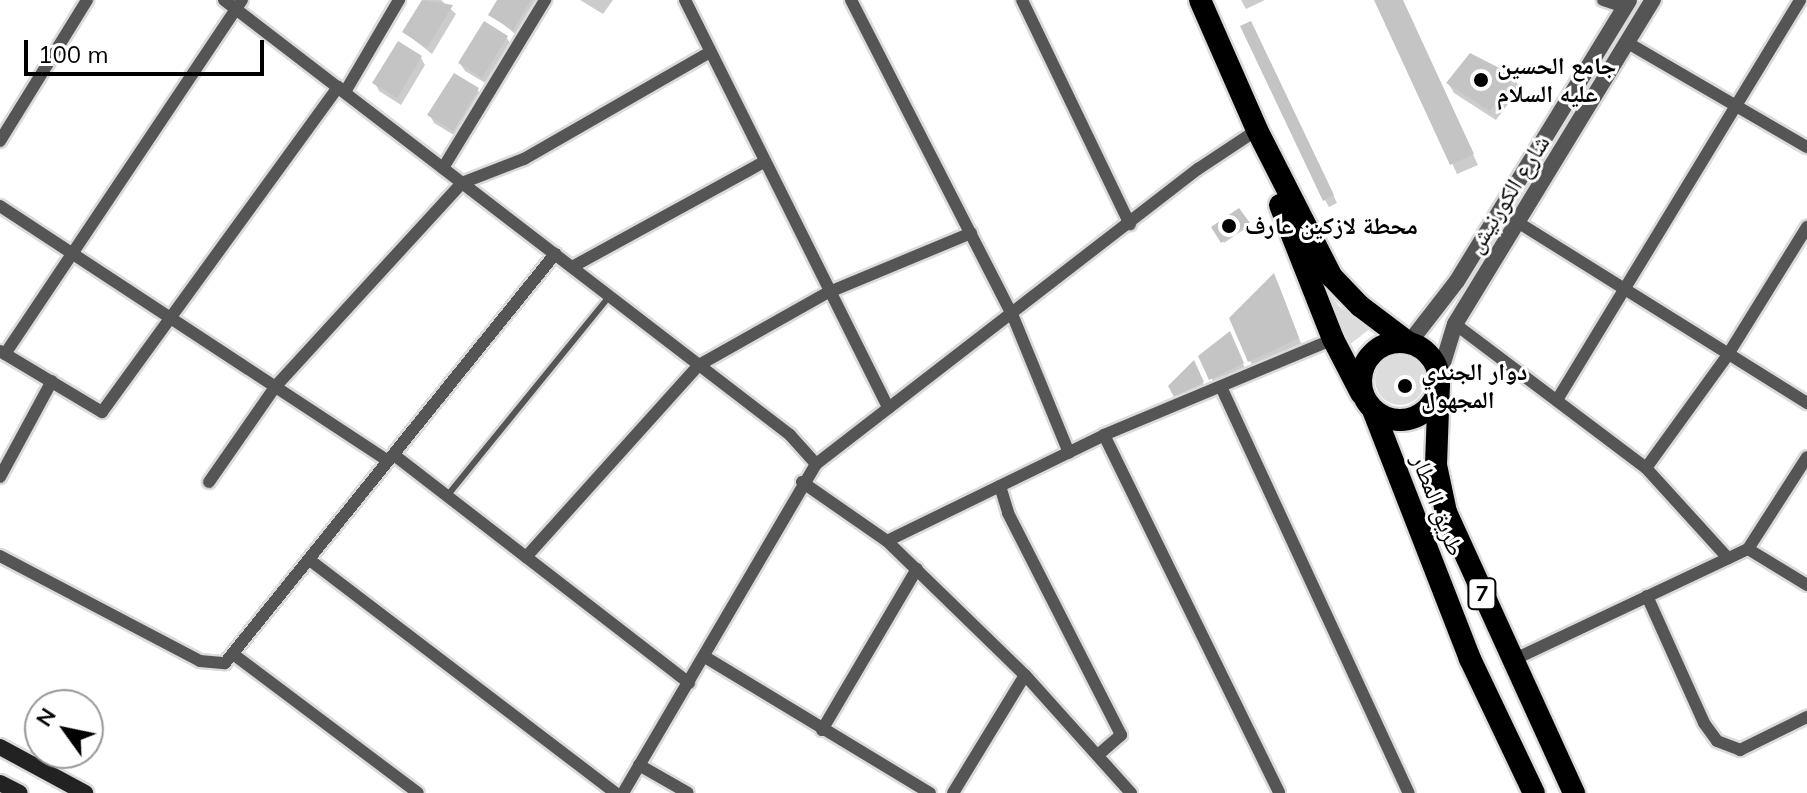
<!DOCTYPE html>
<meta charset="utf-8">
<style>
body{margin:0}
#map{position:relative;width:1807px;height:793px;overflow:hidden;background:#fff;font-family:Mulish,"Noto Naskh Arabic",sans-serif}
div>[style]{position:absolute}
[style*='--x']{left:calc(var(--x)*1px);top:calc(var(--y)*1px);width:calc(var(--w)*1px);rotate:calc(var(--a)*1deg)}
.green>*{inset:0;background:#dcdcdc}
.round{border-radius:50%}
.shadow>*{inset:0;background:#0003}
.building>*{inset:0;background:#c4c4c4}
.roads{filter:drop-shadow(2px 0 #dbdbdb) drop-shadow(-2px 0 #dbdbdb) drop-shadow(0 2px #dbdbdb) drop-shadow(0 -2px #dbdbdb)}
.service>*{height:6px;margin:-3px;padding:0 3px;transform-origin:3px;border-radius:3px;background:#555}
.minor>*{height:12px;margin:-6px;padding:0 6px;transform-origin:6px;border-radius:6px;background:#555}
.tertiary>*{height:16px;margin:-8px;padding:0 8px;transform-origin:8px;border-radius:8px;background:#555}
.secondary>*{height:16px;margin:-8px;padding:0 8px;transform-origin:8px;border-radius:8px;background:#222}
.trunk>*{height:22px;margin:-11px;padding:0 11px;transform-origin:11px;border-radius:11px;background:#000}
.trunk>.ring{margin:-11px;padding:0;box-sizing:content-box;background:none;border:22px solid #000;border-radius:50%}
.dots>*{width:22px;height:22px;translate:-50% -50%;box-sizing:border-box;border:4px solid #fff;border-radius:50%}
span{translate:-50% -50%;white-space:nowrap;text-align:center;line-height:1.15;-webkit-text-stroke:6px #fff;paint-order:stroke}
.shield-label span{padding:2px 6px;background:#fff;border:2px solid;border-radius:6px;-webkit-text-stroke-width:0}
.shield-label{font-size:22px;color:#000;font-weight:700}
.poi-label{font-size:24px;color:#000;font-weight:700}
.left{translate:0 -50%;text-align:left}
.street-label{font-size:24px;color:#000}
.north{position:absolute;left:24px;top:689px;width:80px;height:80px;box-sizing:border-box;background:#fff;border:2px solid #999;border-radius:50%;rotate:303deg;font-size:22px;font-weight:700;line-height:32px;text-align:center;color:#000}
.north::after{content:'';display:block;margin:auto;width:28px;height:36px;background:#000;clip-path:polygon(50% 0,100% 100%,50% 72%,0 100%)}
.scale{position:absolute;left:24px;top:40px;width:240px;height:36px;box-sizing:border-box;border:4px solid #000;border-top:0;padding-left:10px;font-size:24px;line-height:28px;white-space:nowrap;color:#000;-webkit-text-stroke:6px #fff;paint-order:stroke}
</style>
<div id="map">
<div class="green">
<i style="clip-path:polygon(1324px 286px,1339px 306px,1371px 328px,1349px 345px)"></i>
<i class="round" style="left:1375px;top:355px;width:50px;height:50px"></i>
</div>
<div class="shadow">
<i style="clip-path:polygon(424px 0,441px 0,456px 14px,432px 54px,404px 32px)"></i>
<i style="clip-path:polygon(500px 0,540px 0,518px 36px,491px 15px)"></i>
<i style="clip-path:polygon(580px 0,613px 0,603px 14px)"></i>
<i style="clip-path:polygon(1241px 0,1265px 0,1246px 9px)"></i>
<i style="clip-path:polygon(1376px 0,1402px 0,1478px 165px,1457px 174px)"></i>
<i style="clip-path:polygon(1255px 31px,1337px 203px,1329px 207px,1325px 200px)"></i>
<i style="clip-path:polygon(507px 38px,511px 45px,487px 84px,465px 71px,460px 63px)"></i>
<i style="clip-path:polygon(1470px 56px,1514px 78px,1520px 88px,1496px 120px,1454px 93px,1448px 83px)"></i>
<i style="clip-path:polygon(421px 58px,425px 65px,401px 105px,379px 91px,375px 83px)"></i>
<i style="clip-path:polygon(477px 89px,482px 97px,457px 137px,434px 123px,430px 115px)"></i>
<i style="clip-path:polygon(1239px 211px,1249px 226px,1224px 243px,1214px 228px)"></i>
<i style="clip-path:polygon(1278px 283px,1302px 346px,1254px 368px,1250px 361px)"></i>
<i style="clip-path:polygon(1234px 341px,1246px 371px,1216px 387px,1201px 357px)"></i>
<i style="clip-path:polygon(1193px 363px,1205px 387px,1179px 400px,1171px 386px)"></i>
</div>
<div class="building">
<i style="clip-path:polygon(422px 0,453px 5px,427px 48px,402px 32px)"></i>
<i style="clip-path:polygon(497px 0,531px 0,513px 30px,488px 15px)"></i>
<i style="clip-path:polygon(1374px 0,1403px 0,1474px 154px,1450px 165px)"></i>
<i style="clip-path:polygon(484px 21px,508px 36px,482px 78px,458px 63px)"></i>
<i style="clip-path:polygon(1251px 21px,1334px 195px,1323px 201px,1240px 26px)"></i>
<i style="clip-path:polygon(398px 41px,422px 56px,397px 98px,372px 83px)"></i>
<i style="clip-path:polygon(1470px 53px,1515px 76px,1490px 111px,1446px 83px)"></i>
<i style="clip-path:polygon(454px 73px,479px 88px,453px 131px,427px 115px)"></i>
<i style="clip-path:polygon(1239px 208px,1250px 223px,1221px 243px,1211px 227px)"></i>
<i style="clip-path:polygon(1274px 273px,1299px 338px,1248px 362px,1229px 318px)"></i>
<i style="clip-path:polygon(1230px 331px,1244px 363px,1209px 380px,1198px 356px)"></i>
<i style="clip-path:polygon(1194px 360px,1204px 382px,1174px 397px,1168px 386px)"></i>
</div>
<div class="roads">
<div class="service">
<i style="--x:447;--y:496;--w:257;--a:-50.9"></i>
</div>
<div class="minor">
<i style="--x:224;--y:0;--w:714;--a:37.54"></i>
<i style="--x:790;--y:435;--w:39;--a:48"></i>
<i style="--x:685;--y:0;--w:456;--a:63.5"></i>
<i style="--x:851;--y:0;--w:353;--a:62.9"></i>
<i style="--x:1012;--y:314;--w:150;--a:67.7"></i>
<i style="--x:1022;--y:0;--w:249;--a:64.3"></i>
<i style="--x:1603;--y:0;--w:23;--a:18"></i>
<i style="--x:1628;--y:43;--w:207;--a:30.2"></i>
<i style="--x:345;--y:92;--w:107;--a:-59.6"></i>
<i style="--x:0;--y:141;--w:166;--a:-58.3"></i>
<i style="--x:443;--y:168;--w:197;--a:-58.7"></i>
<i style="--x:0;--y:206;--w:464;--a:33.3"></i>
<i style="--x:1519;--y:223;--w:340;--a:32"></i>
<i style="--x:572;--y:267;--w:217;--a:-28.7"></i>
<i style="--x:1455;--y:324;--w:239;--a:37"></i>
<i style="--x:1646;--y:468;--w:122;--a:47.7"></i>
<i style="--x:0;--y:351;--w:119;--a:30.9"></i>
<i style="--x:102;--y:412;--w:402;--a:-54"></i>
<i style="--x:5;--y:354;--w:426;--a:-56.2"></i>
<i style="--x:1222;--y:389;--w:445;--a:65.2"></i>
<i style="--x:1557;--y:400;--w:468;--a:-58.7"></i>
<i style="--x:1104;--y:435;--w:398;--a:63.9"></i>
<i style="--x:394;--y:455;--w:373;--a:37.7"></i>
<i style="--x:1646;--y:468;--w:138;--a:-54.1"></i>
<i style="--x:1727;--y:356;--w:152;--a:-58.2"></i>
<i style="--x:0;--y:477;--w:109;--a:-61.6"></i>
<i style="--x:209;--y:482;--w:116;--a:-55.2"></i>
<i style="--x:275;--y:387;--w:277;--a:-47.5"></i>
<i style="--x:462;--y:183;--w:66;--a:-21.2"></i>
<i style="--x:524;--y:159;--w:215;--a:-29.9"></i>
<i style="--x:802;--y:482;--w:103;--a:34.8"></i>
<i style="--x:887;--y:541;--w:192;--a:44.2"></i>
<i style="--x:1025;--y:675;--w:159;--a:48.1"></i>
<i style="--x:1000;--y:486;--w:28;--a:73"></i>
<i style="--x:1008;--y:513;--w:249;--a:63"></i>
<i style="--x:1121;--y:735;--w:28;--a:139"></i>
<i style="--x:887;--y:541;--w:242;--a:-26"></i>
<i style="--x:1104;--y:435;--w:248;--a:-22.7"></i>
<i style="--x:1748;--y:549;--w:69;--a:31.4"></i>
<i style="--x:0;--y:556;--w:226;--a:27.7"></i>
<i style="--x:200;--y:661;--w:25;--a:5"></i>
<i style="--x:225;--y:663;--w:526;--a:-51.1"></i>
<i style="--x:526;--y:557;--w:258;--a:-48"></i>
<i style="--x:699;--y:365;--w:147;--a:-29.4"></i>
<i style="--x:827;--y:293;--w:156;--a:-22.6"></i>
<i style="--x:311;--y:561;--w:382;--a:37.3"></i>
<i style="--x:1647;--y:596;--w:139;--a:65.8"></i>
<i style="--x:1704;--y:723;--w:22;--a:54"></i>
<i style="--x:1717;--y:741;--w:25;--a:21"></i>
<i style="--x:1740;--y:750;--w:75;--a:-26.2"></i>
<i style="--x:233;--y:654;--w:231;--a:36.9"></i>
<i style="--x:705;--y:657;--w:263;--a:31.2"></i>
<i style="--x:1513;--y:660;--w:260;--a:-25.3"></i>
<i style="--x:1748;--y:549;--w:109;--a:-57.3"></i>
<i style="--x:822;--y:730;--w:187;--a:-59.5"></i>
<i style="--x:639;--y:765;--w:56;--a:29.7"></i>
<i style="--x:623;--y:793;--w:381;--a:-59.6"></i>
<i style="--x:816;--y:464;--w:483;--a:-37.7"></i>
<i style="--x:1198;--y:169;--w:71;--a:-33.5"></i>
<i style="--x:953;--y:793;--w:138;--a:-58.6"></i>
</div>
<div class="tertiary">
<i style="--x:1409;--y:343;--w:78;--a:-52.3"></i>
<i style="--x:1457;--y:281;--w:329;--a:-58.5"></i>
<i style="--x:1439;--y:376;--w:54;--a:-72.9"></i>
<i style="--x:1455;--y:324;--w:380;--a:-58.6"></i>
</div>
<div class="secondary">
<i style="--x:0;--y:747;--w:97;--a:28.4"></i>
<i style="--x:0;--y:783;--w:22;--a:27"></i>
</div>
<div class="trunk">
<i style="--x:1200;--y:0;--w:142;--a:66.3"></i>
<i style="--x:1257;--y:130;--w:165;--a:63"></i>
<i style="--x:1332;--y:277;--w:40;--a:46"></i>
<i style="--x:1360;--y:306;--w:61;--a:37.1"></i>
<i style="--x:1280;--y:205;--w:144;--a:68.4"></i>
<i style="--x:1333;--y:339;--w:61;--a:62.6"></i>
<i class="ring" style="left:1361px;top:342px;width:56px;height:56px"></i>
<i style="--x:1439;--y:383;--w:82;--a:92.1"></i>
<i style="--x:1436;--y:465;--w:48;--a:78"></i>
<i style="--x:1446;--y:512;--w:309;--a:65.5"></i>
<i style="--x:1373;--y:410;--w:267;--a:68.7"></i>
<i style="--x:1470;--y:659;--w:148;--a:64.5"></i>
</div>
</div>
<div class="dots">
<i style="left:1481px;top:80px;background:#000"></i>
<i style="left:1229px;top:226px;background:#000"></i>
<i style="left:1405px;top:386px;background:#000"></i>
</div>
<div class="shield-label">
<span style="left:1482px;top:594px">7</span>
</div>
<div class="poi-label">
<span class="left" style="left:1497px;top:80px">جامع الحسين<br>عليه السلام</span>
<span class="left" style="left:1245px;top:226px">محطة لازكين عارف</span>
<span class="left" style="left:1421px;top:386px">دوار الجندي<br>المجهول</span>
</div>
<div class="street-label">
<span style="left:1508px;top:194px;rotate:-58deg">شارع الكورنيش</span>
<span style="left:1438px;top:505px;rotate:69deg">طريق المطار</span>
</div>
<div class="north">N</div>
<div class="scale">100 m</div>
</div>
